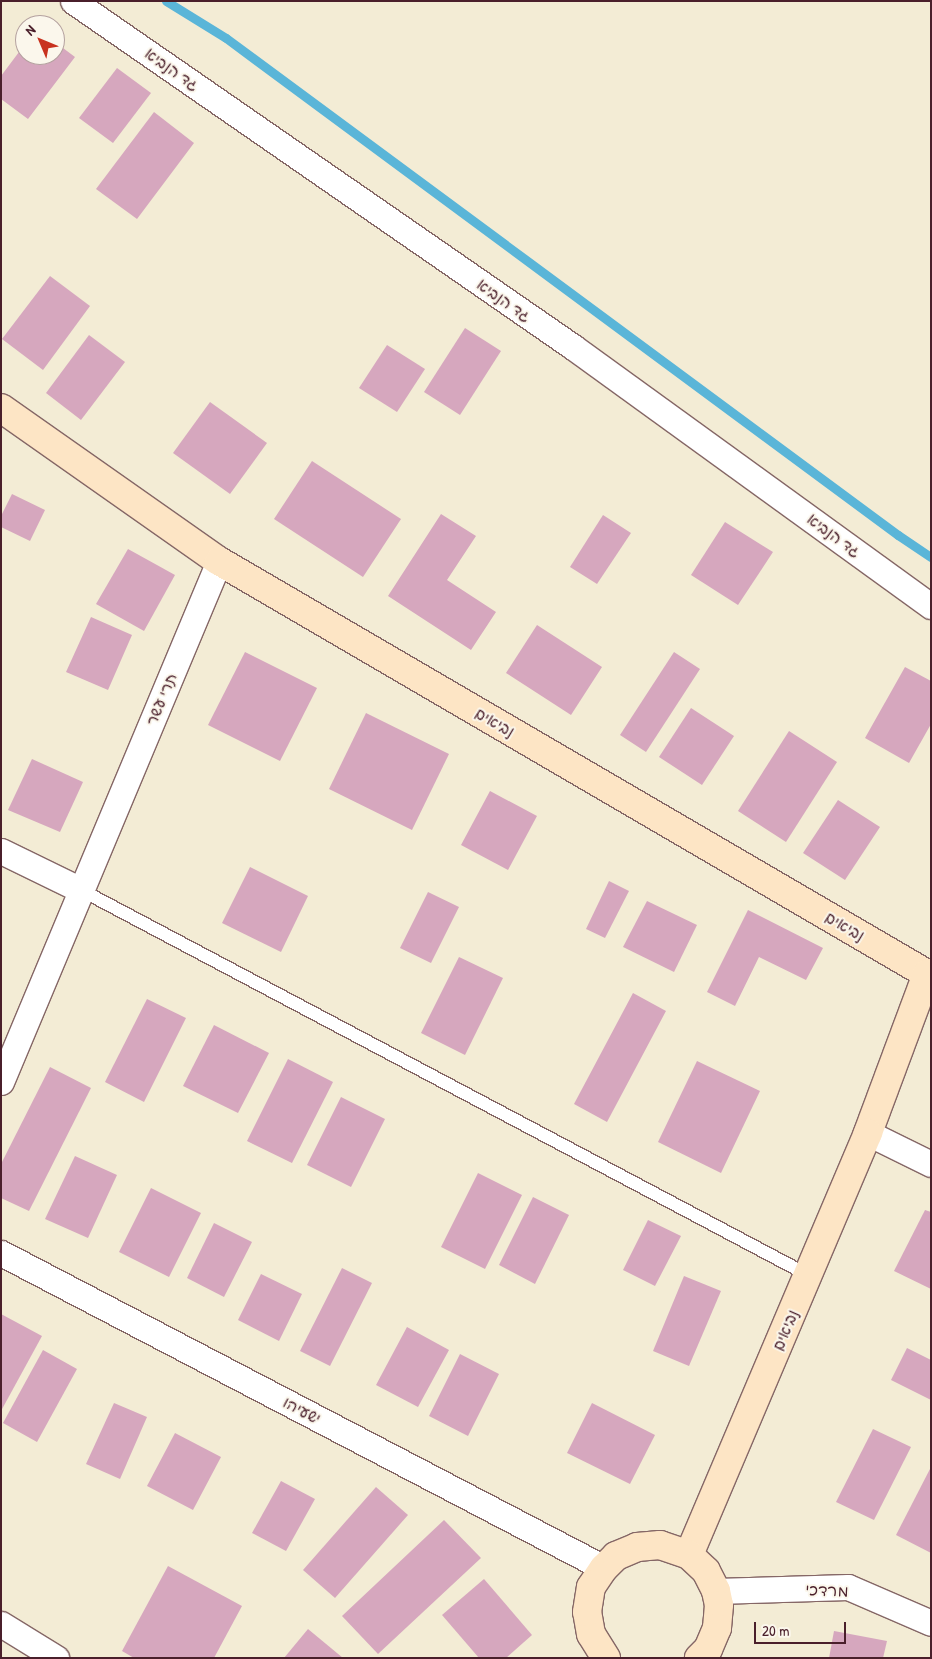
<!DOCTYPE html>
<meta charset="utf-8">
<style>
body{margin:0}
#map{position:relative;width:932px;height:1659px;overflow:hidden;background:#f3ecd5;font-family:"Patrick Hand","Playpen Sans Hebrew",sans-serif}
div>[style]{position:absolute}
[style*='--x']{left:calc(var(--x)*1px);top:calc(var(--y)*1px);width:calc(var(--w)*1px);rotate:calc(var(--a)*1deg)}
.stream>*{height:9px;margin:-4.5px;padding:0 4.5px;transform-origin:4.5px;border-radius:4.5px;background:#5ab5d8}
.building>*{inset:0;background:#d6a7be}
.roads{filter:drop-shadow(1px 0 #856766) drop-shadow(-1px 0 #856766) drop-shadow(0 1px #856766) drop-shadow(0 -1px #856766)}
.lane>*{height:12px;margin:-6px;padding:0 6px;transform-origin:6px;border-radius:6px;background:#fff}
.street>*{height:25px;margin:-12.5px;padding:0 12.5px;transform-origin:12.5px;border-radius:12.5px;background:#fff}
.secondary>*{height:28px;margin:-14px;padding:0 14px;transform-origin:14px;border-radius:14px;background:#fde5c5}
span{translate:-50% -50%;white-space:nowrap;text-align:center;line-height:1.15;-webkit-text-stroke:4px #fbf7ec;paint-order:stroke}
.street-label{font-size:16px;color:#4a1f2b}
.frame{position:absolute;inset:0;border:2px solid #4a1f2b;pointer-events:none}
.north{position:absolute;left:15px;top:15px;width:50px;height:50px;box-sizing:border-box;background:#fbf7ec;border:1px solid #b4a19f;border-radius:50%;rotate:315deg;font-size:14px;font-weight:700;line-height:20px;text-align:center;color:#4a1f2b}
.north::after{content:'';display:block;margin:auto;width:18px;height:22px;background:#c8321e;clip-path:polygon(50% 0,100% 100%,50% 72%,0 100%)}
.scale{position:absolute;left:754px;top:1622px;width:92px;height:22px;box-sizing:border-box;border:2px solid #4a1f2b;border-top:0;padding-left:6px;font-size:15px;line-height:18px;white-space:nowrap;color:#4a1f2b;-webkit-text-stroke:4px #fbf7ec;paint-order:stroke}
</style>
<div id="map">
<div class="stream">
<i style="--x:166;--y:1;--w:70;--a:31.7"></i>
<i style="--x:226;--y:38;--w:836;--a:36.49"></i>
<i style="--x:898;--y:535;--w:40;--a:34"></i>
</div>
<div class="building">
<i style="clip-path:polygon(55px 42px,75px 57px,28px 119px,1px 99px,1px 76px,25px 44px,25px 55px,55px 55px)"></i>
<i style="clip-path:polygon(117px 68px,151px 93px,113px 143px,79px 118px)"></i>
<i style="clip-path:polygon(154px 112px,194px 143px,137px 219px,96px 189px)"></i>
<i style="clip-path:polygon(50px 276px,90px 306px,43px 370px,2px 339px)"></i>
<i style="clip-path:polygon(465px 328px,501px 351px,460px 415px,424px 392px)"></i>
<i style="clip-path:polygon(89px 335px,125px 362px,81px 420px,46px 393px)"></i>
<i style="clip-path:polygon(387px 345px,425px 369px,397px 412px,359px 388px)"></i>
<i style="clip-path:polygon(210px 402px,267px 443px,230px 494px,173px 453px)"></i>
<i style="clip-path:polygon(312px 461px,401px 519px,363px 577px,274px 519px)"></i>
<i style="clip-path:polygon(12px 494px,45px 510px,30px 541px,1px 527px,1px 516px)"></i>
<i style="clip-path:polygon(441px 514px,476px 536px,447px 580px,496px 612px,471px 650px,388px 596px)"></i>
<i style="clip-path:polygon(603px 515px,631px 533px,597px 584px,570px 567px)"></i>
<i style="clip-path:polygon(725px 522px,773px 552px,738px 605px,691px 575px)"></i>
<i style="clip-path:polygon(128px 549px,175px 575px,144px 631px,96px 604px)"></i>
<i style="clip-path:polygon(91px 617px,132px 635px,108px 690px,66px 672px)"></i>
<i style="clip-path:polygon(537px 625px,602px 667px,571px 715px,506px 673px)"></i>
<i style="clip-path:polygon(245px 652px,317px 688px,280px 761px,208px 725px)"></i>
<i style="clip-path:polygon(674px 652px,700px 669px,646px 752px,620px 735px)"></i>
<i style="clip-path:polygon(905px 667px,931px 681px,931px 724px,909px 763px,865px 738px)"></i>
<i style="clip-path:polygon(691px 708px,734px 736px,702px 785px,659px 757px)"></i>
<i style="clip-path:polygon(366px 713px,449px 754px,412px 830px,329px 789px)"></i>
<i style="clip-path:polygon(789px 731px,837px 762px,786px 842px,738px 811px)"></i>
<i style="clip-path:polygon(32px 759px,83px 782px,60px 832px,8px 810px)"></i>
<i style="clip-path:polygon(490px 791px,537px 816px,508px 870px,461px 845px)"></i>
<i style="clip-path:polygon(838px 800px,880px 827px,845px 880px,803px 853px)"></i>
<i style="clip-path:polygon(250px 867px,308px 896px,281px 952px,222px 923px)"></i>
<i style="clip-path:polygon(609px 881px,629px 891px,605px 938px,586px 929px)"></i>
<i style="clip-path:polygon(428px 892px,459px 907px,431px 963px,400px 948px)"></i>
<i style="clip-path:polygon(647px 901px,697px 925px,674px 972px,623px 947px)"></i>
<i style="clip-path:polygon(748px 910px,823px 948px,806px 980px,759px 957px,735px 1006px,707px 992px)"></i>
<i style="clip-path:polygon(459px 957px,503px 978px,465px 1055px,421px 1033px)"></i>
<i style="clip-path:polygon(633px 993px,666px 1011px,607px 1122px,574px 1104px)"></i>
<i style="clip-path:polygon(147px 999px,186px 1018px,144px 1102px,105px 1082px)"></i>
<i style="clip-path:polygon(214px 1025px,269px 1053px,238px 1113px,183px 1086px)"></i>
<i style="clip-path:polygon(288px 1059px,333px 1082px,292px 1163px,247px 1141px)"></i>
<i style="clip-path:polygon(697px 1061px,760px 1091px,721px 1173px,658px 1142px)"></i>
<i style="clip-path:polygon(50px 1067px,91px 1088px,29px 1211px,1px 1198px,1px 1164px)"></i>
<i style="clip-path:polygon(341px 1097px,385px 1119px,351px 1187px,307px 1165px)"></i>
<i style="clip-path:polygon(75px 1156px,117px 1175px,88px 1238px,45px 1219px)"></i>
<i style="clip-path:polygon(478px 1173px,522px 1195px,485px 1269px,441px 1247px)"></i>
<i style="clip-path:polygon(151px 1188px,201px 1213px,169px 1277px,119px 1252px)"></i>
<i style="clip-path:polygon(533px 1197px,569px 1215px,535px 1284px,499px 1265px)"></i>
<i style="clip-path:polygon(925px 1210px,931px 1212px,931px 1289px,894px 1271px)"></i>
<i style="clip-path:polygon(648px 1220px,681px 1236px,655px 1286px,623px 1270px)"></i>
<i style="clip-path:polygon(214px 1223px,252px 1242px,224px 1297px,187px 1278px)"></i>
<i style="clip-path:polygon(342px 1268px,372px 1283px,330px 1366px,300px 1351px)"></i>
<i style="clip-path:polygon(261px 1274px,302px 1294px,279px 1341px,238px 1320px)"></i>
<i style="clip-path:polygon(684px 1276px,721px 1291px,689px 1366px,653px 1351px)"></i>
<i style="clip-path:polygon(1px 1314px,42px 1336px,1px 1411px)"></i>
<i style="clip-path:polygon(407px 1327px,449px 1350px,418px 1407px,376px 1385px)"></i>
<i style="clip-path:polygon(907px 1348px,931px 1360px,931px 1400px,891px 1380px)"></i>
<i style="clip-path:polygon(43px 1350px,77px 1369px,37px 1442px,3px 1423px)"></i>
<i style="clip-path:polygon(460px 1354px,499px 1374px,468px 1436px,429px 1416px)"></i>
<i style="clip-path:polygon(114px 1403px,147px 1417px,120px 1479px,86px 1464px)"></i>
<i style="clip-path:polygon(592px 1403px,655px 1435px,630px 1484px,567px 1453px)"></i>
<i style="clip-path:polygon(873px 1429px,911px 1447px,874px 1520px,836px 1502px)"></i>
<i style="clip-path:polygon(175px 1433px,221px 1457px,193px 1510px,147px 1486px)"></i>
<i style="clip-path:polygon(931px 1467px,931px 1553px,896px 1535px)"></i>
<i style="clip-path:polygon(281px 1481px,315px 1499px,286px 1551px,252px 1533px)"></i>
<i style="clip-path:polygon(376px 1487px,408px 1515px,335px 1598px,303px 1570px)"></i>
<i style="clip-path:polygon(444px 1520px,481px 1558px,378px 1654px,342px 1616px)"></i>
<i style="clip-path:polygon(168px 1566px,242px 1606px,214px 1658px,134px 1658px,122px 1651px)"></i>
<i style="clip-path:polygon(484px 1579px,532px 1635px,506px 1658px,479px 1658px,442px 1615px)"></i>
<i style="clip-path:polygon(308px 1629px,343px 1658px,284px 1658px)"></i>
<i style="clip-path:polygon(834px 1631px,887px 1641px,883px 1658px,829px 1658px)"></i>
</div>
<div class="roads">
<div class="lane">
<i style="--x:81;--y:890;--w:823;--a:27.9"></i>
</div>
<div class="street">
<i style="--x:73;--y:1;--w:608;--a:34.68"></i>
<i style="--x:573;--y:347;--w:442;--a:35.9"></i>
<i style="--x:1;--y:851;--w:89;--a:26"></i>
<i style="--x:1;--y:1082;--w:565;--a:-67.29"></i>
<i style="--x:868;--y:1133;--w:70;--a:26.2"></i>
<i style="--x:1;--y:1253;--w:680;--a:27.58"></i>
<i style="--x:716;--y:1591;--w:132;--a:-1.7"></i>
<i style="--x:848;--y:1587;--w:90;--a:23.4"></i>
<i style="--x:1;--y:1624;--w:65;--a:31.7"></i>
</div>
<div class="secondary">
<i style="--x:1;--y:408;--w:266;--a:35.1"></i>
<i style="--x:219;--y:561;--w:820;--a:30.26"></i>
<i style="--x:927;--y:974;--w:170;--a:110.4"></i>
<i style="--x:868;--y:1133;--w:458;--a:113"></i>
<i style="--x:606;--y:1658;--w:28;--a:-122"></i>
<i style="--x:591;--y:1634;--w:22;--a:-100"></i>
<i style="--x:587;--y:1612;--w:25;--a:-81"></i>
<i style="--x:591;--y:1587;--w:23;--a:-56"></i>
<i style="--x:604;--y:1568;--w:17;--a:-45"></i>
<i style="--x:616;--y:1556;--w:23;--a:-23"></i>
<i style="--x:637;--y:1547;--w:23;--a:-5"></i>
<i style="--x:660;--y:1545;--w:31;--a:19"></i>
<i style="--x:689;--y:1555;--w:23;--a:43"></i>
<i style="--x:706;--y:1571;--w:22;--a:63"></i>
<i style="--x:716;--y:1591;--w:14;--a:78"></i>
<i style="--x:719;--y:1605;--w:23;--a:95"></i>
<i style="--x:717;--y:1628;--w:23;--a:113"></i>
<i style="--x:708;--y:1649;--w:13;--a:135"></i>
</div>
</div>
<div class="street-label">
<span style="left:172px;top:69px;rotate:35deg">גד הנביא</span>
<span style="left:504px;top:300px;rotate:35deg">גד הנביא</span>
<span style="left:834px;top:535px;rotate:36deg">גד הנביא</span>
<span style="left:161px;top:699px;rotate:-67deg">תרי עשר</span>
<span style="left:495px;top:722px;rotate:30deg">נביאים</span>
<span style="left:845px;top:926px;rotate:30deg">נביאים</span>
<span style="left:785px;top:1330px;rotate:-67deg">נביאים</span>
<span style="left:302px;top:1410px;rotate:28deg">ישעיהו</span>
<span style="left:827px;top:1590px;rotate:2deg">מרדכי</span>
</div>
<div class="frame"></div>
<div class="north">N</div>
<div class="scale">20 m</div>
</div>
